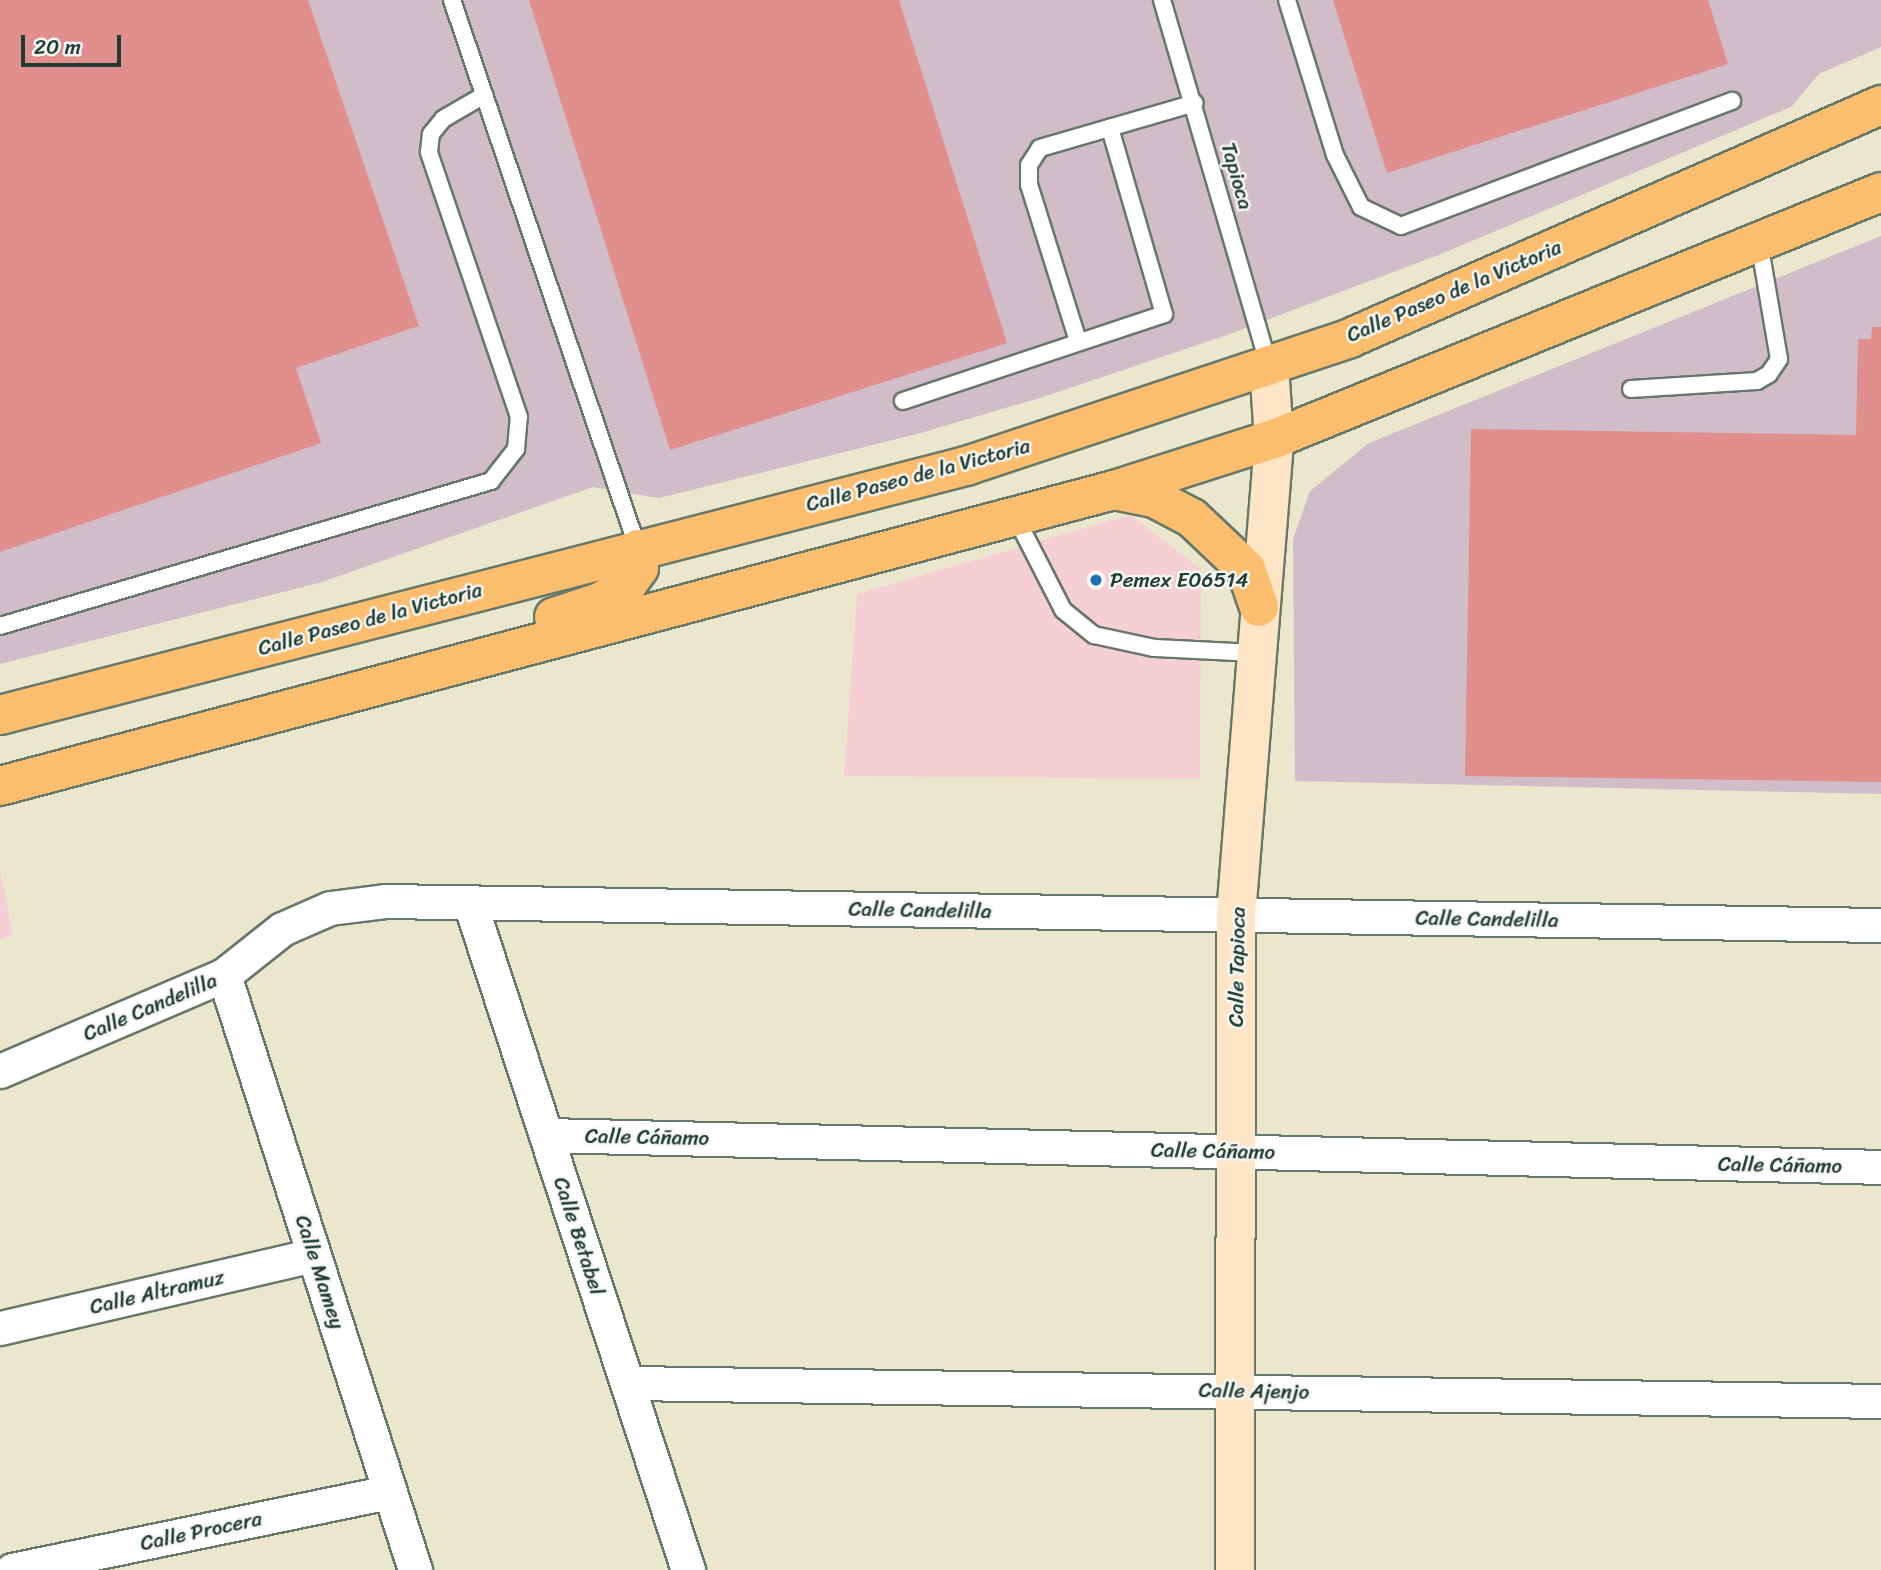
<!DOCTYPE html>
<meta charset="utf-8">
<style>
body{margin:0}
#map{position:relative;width:1881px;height:1570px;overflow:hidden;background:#ebe7cd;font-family:Sriracha,sans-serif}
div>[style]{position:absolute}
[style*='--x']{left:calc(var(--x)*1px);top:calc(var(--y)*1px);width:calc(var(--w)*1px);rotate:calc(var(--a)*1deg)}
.built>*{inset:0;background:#f6cfd5}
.industrial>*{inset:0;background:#d1bdc8}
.building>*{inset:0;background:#e08f8c}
.roads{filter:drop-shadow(2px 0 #66786a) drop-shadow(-2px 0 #66786a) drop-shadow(0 2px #66786a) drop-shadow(0 -2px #66786a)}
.lane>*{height:16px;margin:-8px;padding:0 8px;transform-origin:8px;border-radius:8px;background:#fff}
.street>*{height:33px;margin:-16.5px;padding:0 16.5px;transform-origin:16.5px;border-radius:16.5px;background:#fff}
.secondary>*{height:38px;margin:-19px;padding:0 19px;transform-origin:19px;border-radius:19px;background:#fde5c5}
.primary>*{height:38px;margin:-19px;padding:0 19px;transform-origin:19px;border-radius:19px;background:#fbbd6e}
.dots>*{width:19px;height:19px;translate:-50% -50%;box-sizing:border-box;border:4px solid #f6f6f2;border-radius:50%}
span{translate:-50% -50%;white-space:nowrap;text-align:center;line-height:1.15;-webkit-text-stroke:5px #f6f6f2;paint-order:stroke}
.street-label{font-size:21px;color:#1f3d34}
.poi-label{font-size:21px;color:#1f3d34}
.left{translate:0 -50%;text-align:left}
.scale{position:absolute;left:21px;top:35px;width:100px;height:32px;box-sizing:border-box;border:4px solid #1f3d34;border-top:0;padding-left:9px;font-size:21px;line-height:24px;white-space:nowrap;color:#1f3d34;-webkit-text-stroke:5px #f6f6f2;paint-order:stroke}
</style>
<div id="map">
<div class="built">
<i style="clip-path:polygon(1130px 515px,1201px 569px,1200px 779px,844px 776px,857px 594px)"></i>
<i style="clip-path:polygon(0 869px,13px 934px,0 940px)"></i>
</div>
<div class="industrial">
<i style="clip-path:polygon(0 0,1881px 0,1881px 47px,1819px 74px,1791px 107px,1441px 254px,1227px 335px,1043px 397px,917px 434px,659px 498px,593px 487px,322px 582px,0 664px)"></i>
<i style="clip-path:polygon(1881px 236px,1881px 794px,1295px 781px,1293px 539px,1310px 491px,1369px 443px)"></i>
</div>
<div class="building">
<i style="clip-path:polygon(0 0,308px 0,419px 326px,296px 368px,321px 443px,0 552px)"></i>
<i style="clip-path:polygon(529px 0,899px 0,1007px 343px,670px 450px)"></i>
<i style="clip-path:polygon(1333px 0,1708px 0,1728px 64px,1387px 173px)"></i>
<i style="clip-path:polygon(1872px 327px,1881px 327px,1881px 782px,1465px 776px,1471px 429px,1856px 435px,1858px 339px,1871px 339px)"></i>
</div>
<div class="roads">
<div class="lane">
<i style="--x:452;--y:0;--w:580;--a:71.28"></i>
<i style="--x:1162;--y:0;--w:380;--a:73.7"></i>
<i style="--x:1287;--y:0;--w:162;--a:72.8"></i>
<i style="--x:1335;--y:155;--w:58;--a:63.4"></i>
<i style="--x:1361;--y:207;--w:44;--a:25.4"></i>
<i style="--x:1401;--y:226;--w:354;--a:-20.7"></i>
<i style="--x:1078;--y:341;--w:164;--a:-107.4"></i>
<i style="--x:1029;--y:185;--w:20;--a:-90"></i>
<i style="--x:1029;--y:165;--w:20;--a:-57"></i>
<i style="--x:1040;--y:148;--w:161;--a:-16.2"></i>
<i style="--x:1631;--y:389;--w:126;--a:-3.6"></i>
<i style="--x:1757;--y:381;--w:14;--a:-30"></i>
<i style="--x:1769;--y:374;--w:18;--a:-56"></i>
<i style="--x:1779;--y:359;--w:119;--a:-99.7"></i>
<i style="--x:903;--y:401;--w:275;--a:-18.4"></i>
<i style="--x:1164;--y:314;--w:194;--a:-106.2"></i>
<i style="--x:1016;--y:518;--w:103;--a:62.9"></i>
<i style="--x:1063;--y:610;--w:40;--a:39"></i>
<i style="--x:1094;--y:635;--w:61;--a:12.2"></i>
<i style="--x:1154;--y:648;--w:103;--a:2.8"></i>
<i style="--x:0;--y:626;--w:512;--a:-16.45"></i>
<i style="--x:491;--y:481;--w:41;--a:-52"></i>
<i style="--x:516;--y:449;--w:32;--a:-85"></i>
<i style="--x:519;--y:417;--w:280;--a:-108.8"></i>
<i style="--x:429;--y:152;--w:18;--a:-84"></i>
<i style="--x:431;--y:134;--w:19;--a:-51"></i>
<i style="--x:443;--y:119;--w:48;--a:-30.3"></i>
</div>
<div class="street">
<i style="--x:470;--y:903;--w:702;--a:71.9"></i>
<i style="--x:224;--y:975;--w:625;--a:72.2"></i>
<i style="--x:0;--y:1071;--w:244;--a:-23.2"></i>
<i style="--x:224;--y:975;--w:74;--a:-38.4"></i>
<i style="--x:282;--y:929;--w:52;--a:-23.6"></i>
<i style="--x:330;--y:908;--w:55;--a:-7.3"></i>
<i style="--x:385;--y:901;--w:1496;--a:0.92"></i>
<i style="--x:546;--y:1135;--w:1335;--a:1.37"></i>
<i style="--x:0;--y:1328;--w:322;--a:-13.1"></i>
<i style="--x:627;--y:1383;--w:1254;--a:0.82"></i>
<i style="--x:12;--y:1570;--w:386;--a:-11.7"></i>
</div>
<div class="secondary">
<i style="--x:1235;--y:1570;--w:655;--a:-89.91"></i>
<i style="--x:1236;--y:915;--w:478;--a:-85.4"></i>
<i style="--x:1274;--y:439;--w:74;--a:-93.9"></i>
</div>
<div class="primary">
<i style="--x:1114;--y:490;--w:41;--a:11.3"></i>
<i style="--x:1154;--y:498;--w:43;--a:27.8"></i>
<i style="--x:1192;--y:518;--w:74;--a:43.4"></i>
<i style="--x:1246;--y:569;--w:40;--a:71.1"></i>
<i style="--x:554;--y:617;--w:48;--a:-18.1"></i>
<i style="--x:600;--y:602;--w:31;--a:-32"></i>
<i style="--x:626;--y:586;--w:22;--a:-54"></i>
<i style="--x:639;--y:568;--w:19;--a:-93"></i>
<i style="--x:0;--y:715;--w:998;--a:-14.45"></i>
<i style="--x:966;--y:466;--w:405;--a:-18.4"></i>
<i style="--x:1350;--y:338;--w:580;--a:-23.69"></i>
<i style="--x:0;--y:786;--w:1153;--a:-14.88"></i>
<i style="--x:1114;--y:490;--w:168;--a:-17.7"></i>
<i style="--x:1274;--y:439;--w:655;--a:-22.14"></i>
</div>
</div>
<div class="dots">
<i style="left:1096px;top:580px;background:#1f6fb2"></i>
</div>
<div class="street-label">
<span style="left:1237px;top:176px;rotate:74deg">Tapioca</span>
<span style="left:1454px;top:291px;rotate:-23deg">Calle Paseo de la Victoria</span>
<span style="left:918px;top:475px;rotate:-15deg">Calle Paseo de la Victoria</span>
<span style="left:370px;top:619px;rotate:-15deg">Calle Paseo de la Victoria</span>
<span style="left:920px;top:910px;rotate:1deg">Calle Candelilla</span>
<span style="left:1487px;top:919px;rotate:1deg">Calle Candelilla</span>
<span style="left:1237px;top:967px;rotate:-89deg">Calle Tapioca</span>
<span style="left:150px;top:1007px;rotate:-23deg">Calle Candelilla</span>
<span style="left:647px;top:1137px;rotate:1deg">Calle Cáñamo</span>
<span style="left:1213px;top:1151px;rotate:1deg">Calle Cáñamo</span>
<span style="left:1780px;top:1165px;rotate:1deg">Calle Cáñamo</span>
<span style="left:579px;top:1236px;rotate:72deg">Calle Betabel</span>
<span style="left:320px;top:1272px;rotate:72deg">Calle Mamey</span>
<span style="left:157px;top:1292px;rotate:-13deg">Calle Altramuz</span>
<span style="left:1254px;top:1391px;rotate:1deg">Calle Ajenjo</span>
<span style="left:201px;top:1531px;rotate:-12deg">Calle Procera</span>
</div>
<div class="poi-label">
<span class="left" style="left:1110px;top:580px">Pemex E06514</span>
</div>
<div class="scale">20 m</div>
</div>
